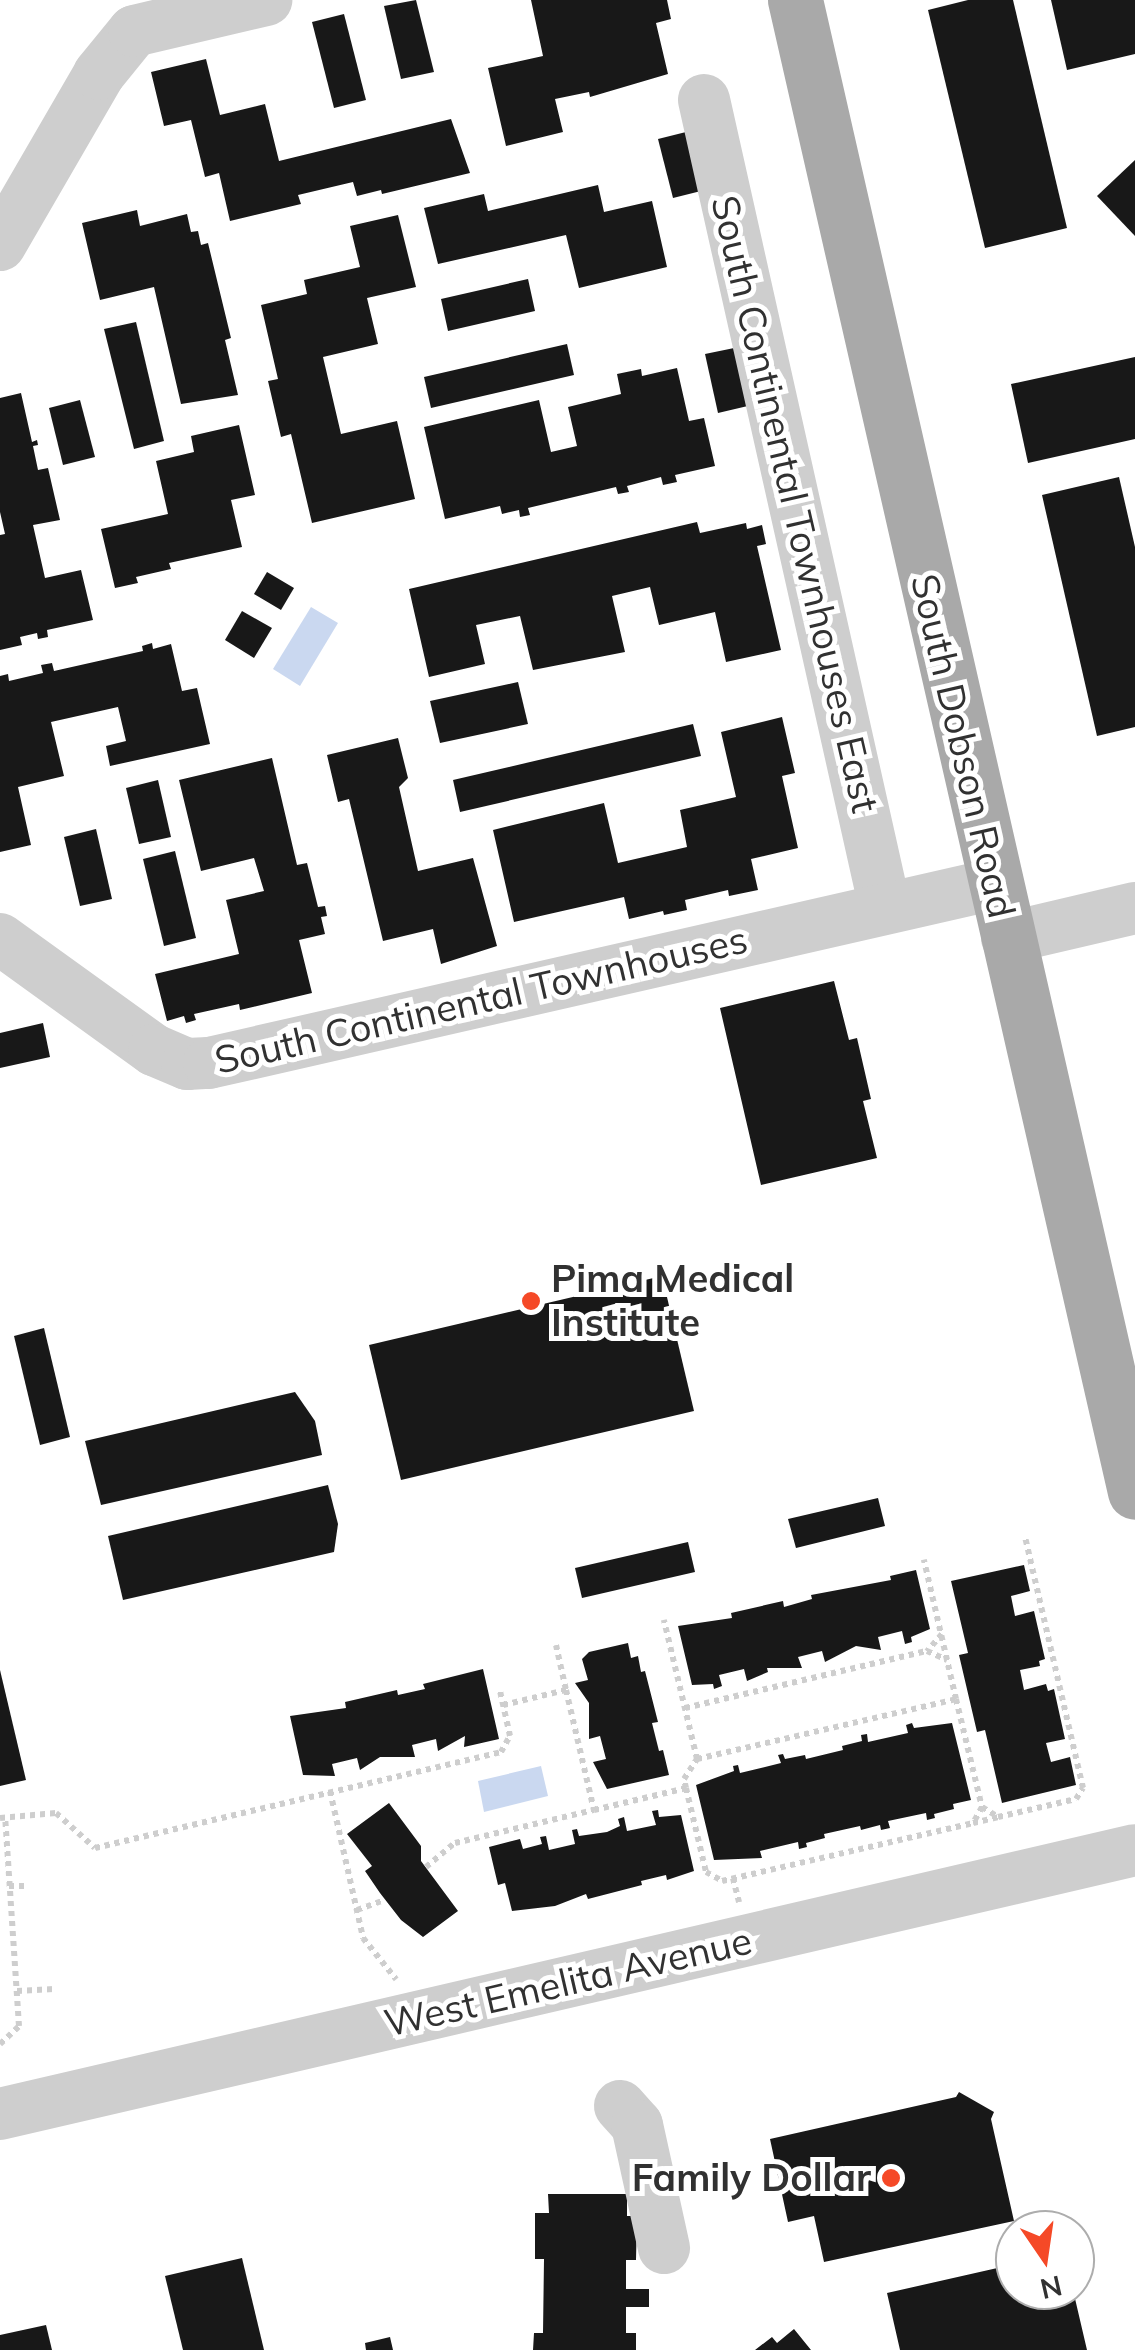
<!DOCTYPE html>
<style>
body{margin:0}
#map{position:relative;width:1135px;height:2350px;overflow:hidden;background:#fff;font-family:Mulish,sans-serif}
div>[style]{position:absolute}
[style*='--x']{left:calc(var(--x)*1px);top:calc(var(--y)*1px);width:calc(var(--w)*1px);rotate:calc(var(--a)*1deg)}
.water>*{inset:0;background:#cad8f0}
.building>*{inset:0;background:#181818}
.path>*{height:6px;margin-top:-3px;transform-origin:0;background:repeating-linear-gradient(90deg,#cecece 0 5px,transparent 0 10px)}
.minor>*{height:52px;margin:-26px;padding:0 26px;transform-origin:26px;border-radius:26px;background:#cecece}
.major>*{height:55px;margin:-27.5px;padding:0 27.5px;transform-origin:27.5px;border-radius:27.5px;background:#a9a9a9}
.dots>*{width:28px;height:28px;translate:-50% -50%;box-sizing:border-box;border:5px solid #fff;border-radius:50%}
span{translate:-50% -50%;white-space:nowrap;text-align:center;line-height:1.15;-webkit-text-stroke:10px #fff;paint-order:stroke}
.street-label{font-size:38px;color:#313131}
.poi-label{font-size:38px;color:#313131;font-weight:700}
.left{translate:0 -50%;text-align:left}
.right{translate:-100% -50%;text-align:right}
.north{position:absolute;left:995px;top:2210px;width:100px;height:100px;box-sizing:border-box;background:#fff;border:2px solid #adadad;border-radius:50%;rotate:167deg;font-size:28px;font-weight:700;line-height:40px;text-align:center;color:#313131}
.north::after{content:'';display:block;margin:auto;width:35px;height:45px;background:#f54927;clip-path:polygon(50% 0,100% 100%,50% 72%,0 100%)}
</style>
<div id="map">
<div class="water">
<i style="clip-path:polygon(311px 607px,338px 623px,300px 686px,273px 669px)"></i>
<i style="clip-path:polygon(541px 1766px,548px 1796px,484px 1812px,478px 1781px)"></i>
</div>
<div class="building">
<i style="clip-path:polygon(416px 0,434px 72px,401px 79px,384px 6px)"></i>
<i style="clip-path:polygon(531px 0,667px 0,671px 19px,656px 23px,668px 74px,590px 97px,589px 92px,555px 99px,563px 132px,506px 146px,488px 68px,543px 56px)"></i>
<i style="clip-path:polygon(968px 0,1013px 0,1067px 228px,985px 248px,928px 10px)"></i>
<i style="clip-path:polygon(1051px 0,1135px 0,1135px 54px,1067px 70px)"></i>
<i style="clip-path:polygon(344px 14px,366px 100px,334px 108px,312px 22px)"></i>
<i style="clip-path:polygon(206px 59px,220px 115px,265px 104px,279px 161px,451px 119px,470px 173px,382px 194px,381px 190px,357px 196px,353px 182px,298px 195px,301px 204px,230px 221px,219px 173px,205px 177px,191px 120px,164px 126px,151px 72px)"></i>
<i style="clip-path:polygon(690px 131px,705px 190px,673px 198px,658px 139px)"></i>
<i style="clip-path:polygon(1135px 160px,1135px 236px,1097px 196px)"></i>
<i style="clip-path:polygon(598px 185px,604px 212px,652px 201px,667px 267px,579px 288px,566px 235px,438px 264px,424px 208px,484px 194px,488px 211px)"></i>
<i style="clip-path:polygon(137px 210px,140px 226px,187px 214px,191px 232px,198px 231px,201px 245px,208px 243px,231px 338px,225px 340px,238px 395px,181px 404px,154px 287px,100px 300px,82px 223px)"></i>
<i style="clip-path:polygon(398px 215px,416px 287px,367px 298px,378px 344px,323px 357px,341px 434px,397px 421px,415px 499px,312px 523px,291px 434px,281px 437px,268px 381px,278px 379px,261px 305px,307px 294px,304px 280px,360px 267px,350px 226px)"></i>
<i style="clip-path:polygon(528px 279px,535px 311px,448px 331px,441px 299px)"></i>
<i style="clip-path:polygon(136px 322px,164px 441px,134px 449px,104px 329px)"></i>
<i style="clip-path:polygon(567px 344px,574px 375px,431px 408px,424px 377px)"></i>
<i style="clip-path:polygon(739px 347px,752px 405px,718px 413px,705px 354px)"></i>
<i style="clip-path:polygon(1135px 357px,1135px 439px,1028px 463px,1011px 384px)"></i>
<i style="clip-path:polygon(677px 368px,689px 421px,704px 418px,715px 466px,675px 475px,677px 482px,663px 485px,661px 477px,627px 486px,629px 492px,618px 494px,616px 487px,528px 508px,530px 515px,520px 517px,519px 510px,502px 514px,500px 506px,445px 519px,424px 427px,539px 400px,551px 452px,577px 446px,568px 407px,621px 394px,617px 374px,641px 369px,642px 376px)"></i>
<i style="clip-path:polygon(21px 393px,32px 442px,37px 440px,38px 445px,33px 446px,38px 470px,48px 468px,60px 520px,33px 525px,45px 578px,81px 570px,93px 620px,47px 630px,48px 637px,38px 639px,37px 633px,20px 637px,22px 645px,0 650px,0 535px,5px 534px,0 512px,0 398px)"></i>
<i style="clip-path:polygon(80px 400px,95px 457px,63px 465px,49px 408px)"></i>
<i style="clip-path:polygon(239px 425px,255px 495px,231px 500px,242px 547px,169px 563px,171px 569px,136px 577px,138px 583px,115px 588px,101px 529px,168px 514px,156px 461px,194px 452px,191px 436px)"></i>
<i style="clip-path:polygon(1119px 477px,1135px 547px,1135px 727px,1097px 736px,1042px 495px)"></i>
<i style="clip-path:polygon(697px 522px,700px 533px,746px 523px,747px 529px,762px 525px,766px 544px,757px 546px,781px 650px,726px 662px,715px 612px,659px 625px,650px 587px,612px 596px,625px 652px,533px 670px,520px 616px,476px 625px,485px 664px,429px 677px,409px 589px)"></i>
<i style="clip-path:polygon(267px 572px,294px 588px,281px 610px,254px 594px)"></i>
<i style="clip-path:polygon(242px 611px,272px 628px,254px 658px,225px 640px)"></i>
<i style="clip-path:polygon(152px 643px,153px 649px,171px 644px,182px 691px,197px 688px,210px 744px,110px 766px,106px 746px,126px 741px,118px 707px,51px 722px,64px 776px,18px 787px,31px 845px,0 852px,0 676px,8px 674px,9px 681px,43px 673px,41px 665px,52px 663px,54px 671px,143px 651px,142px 646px)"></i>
<i style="clip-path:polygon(518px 682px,528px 724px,440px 743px,430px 701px)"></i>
<i style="clip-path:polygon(782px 717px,795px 773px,782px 776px,798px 848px,751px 859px,758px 890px,729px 896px,728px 890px,685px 900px,687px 910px,664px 915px,663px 911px,629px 919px,624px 897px,514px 922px,493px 830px,604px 803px,618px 863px,687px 847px,680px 810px,736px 797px,721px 732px)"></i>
<i style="clip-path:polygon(693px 724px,701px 756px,460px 812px,453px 780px)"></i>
<i style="clip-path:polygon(398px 738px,408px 778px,399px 787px,418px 871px,473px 858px,497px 946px,441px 964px,433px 929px,383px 941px,349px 799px,338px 802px,327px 755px)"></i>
<i style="clip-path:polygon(272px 758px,297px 865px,307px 863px,318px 907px,325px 906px,327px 916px,321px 917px,325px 934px,299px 940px,312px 993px,240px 1010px,239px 1004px,194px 1014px,196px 1020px,186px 1023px,184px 1016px,167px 1021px,155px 974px,239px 954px,226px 900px,264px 891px,254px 858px,201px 871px,179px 780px)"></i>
<i style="clip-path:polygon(158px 780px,171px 837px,139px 844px,126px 788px)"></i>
<i style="clip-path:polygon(96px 829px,112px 899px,80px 906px,64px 837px)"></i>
<i style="clip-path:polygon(175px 851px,196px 938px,164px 946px,143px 859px)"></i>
<i style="clip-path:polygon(834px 981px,849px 1040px,857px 1038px,871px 1099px,863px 1101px,877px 1158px,761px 1185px,720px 1008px)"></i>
<i style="clip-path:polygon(43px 1023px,50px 1057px,0 1068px,0 1033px)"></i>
<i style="clip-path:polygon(662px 1276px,694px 1411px,401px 1480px,369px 1345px)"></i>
<i style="clip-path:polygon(44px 1328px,70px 1437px,40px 1445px,14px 1336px)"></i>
<i style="clip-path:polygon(295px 1392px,315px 1421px,322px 1455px,101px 1505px,85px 1441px)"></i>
<i style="clip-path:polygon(328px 1485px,338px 1524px,334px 1552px,123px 1600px,108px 1536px)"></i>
<i style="clip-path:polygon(878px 1498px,885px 1526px,796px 1548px,788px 1519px)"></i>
<i style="clip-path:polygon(688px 1542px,695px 1572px,582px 1598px,575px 1568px)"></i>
<i style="clip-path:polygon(1024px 1565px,1030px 1591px,1011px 1596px,1015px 1616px,1034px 1611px,1045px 1659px,1039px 1661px,1040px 1666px,1020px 1670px,1024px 1690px,1046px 1684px,1048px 1691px,1054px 1689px,1065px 1739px,1046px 1743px,1051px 1762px,1070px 1757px,1076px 1785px,1002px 1803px,985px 1730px,977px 1732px,959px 1655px,968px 1653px,951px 1581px)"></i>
<i style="clip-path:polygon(916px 1570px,930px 1629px,911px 1637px,912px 1642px,905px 1644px,902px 1631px,878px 1637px,881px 1650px,856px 1646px,825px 1662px,822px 1651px,798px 1657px,802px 1668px,767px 1668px,768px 1672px,747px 1681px,744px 1669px,719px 1675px,722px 1686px,714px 1689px,713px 1684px,692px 1685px,678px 1626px,732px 1618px,731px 1613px,783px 1601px,784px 1607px,812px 1599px,811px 1595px,891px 1580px,890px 1576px)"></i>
<i style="clip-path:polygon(628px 1643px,631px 1658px,638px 1656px,641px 1672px,645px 1671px,658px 1722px,652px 1723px,659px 1751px,663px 1750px,669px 1775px,607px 1789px,593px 1762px,606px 1759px,600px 1736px,589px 1739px,589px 1703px,575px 1683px,588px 1680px,582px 1659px,589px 1652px)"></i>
<i style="clip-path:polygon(483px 1669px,499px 1739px,464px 1747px,465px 1736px,438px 1751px,436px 1739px,412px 1745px,415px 1757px,380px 1757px,360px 1770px,357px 1758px,332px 1764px,335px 1776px,303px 1775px,290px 1716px,346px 1708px,345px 1702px,397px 1690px,398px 1695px,425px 1689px,423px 1684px)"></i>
<i style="clip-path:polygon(0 1670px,26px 1780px,0 1786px)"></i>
<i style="clip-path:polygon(912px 1723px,914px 1728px,952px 1723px,971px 1800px,953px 1804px,954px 1809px,934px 1814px,935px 1818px,927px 1820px,926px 1813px,888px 1821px,890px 1828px,881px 1830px,880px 1825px,861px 1830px,860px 1826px,824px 1834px,825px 1838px,806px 1843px,807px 1847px,799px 1849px,798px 1842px,760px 1851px,762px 1858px,714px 1860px,696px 1785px,734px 1771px,733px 1766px,738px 1765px,740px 1773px,781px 1763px,778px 1755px,783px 1754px,785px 1759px,805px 1755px,806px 1759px,843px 1750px,842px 1746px,862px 1741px,861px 1735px,867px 1734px,868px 1742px,908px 1733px,906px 1725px)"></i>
<i style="clip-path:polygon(389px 1803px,421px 1846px,421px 1861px,458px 1911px,423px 1937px,401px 1920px,380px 1893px,365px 1871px,372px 1866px,347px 1834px)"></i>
<i style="clip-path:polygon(658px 1810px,659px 1817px,681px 1815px,694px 1871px,667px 1880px,666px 1875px,641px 1881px,642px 1885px,588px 1899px,586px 1894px,555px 1906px,512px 1911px,505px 1883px,498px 1885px,489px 1847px,520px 1839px,523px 1849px,542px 1844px,540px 1837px,546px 1836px,549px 1850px,575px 1844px,572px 1830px,577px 1829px,579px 1836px,607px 1832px,620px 1826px,618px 1819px,624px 1817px,627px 1831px,656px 1825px,652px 1811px)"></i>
<i style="clip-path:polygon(959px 2092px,994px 2112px,991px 2119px,1014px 2221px,824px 2262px,814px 2216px,788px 2222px,770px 2139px,956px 2097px)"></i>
<i style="clip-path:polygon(548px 2194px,627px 2194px,627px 2216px,637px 2216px,636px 2260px,626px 2260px,626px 2289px,649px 2289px,649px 2307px,626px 2307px,626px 2333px,636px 2333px,636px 2350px,533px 2350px,534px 2333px,543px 2333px,544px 2259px,535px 2259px,535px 2213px,549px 2213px)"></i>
<i style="clip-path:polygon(242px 2258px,264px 2350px,183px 2350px,165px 2276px)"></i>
<i style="clip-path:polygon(1015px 2264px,1015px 2290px,1073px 2290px,1087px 2350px,900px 2350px,887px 2293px)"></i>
<i style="clip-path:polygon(46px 2325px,52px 2350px,0 2350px,0 2335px)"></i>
<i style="clip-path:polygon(794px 2329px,811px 2350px,755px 2350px,772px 2337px,777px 2343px)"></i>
<i style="clip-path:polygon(390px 2337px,393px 2350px,366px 2350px,365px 2343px)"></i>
</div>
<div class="path">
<i style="--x:942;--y:1634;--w:23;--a:131"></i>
<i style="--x:927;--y:1651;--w:22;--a:24"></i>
<i style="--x:556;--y:1645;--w:46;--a:77.5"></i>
<i style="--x:956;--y:1699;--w:111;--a:76.5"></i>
<i style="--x:982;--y:1807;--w:19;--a:32"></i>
<i style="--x:998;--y:1817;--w:80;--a:-13"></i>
<i style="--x:1076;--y:1799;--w:13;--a:-58"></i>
<i style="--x:1083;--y:1788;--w:258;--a:-103"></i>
<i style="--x:503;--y:1705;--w:65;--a:-13.4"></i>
<i style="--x:566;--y:1690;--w:123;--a:76.9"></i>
<i style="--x:594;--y:1810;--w:95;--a:-13.4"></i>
<i style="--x:686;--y:1788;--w:9;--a:-103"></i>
<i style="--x:684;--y:1779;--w:24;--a:-57"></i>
<i style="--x:697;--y:1759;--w:143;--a:-103.4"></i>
<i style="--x:685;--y:1708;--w:249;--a:-13.3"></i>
<i style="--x:697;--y:1759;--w:266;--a:-13"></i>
<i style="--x:956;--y:1699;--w:143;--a:-103"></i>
<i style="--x:686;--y:1788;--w:86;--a:76.6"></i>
<i style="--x:706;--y:1872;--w:18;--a:29"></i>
<i style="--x:722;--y:1881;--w:258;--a:-13"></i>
<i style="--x:330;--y:1791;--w:151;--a:77.3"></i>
<i style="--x:363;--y:1938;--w:53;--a:51.2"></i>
<i style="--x:982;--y:1807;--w:18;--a:119"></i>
<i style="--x:973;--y:1823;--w:26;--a:-13"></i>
<i style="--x:0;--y:1818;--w:56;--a:-5.1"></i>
<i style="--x:56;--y:1813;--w:52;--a:41.9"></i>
<i style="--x:95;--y:1848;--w:417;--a:-13.3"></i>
<i style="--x:501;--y:1752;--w:18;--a:-61"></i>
<i style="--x:510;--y:1736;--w:46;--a:-102.5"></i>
<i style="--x:426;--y:1867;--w:38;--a:-40"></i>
<i style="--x:455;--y:1843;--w:143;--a:-13.4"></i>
<i style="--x:733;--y:1878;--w:25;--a:76"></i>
<i style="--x:9;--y:1886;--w:20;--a:0"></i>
<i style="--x:357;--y:1910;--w:27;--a:-20"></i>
<i style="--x:17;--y:1991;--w:37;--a:-3"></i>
<i style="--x:0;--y:2044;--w:26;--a:-43"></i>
<i style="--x:19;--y:2026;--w:209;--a:-93.8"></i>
</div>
<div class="minor">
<i style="--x:704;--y:100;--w:828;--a:77.37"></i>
<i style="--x:0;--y:245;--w:198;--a:-59.9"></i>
<i style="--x:99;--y:74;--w:55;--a:-50.9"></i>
<i style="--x:134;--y:31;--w:136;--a:-13.2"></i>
<i style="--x:1007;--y:938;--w:131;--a:-13.2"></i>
<i style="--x:0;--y:939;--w:190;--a:35.8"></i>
<i style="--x:154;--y:1050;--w:36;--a:23"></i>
<i style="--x:187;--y:1064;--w:22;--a:-3"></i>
<i style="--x:209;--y:1063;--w:806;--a:-12.83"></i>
<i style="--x:620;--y:2106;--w:25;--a:48"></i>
<i style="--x:637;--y:2125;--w:126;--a:77.6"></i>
<i style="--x:0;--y:2114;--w:1165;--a:-13.09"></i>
</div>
<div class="major">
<i style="--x:795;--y:0;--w:1530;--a:77.16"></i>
</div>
<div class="dots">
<i style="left:531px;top:1301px;background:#f54927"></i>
<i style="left:891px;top:2178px;background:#f54927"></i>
</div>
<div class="street-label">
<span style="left:795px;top:504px;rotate:77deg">South Continental Townhouses East</span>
<span style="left:963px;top:746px;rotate:77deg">South Dobson Road</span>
<span style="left:481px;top:1000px;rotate:-13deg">South Continental Townhouses</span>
<span style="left:568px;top:1982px;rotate:-13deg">West Emelita Avenue</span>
</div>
<div class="poi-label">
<span class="left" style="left:551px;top:1301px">Pima Medical<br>Institute</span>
<span class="right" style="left:871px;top:2178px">Family Dollar</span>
</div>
<div class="north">N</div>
</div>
